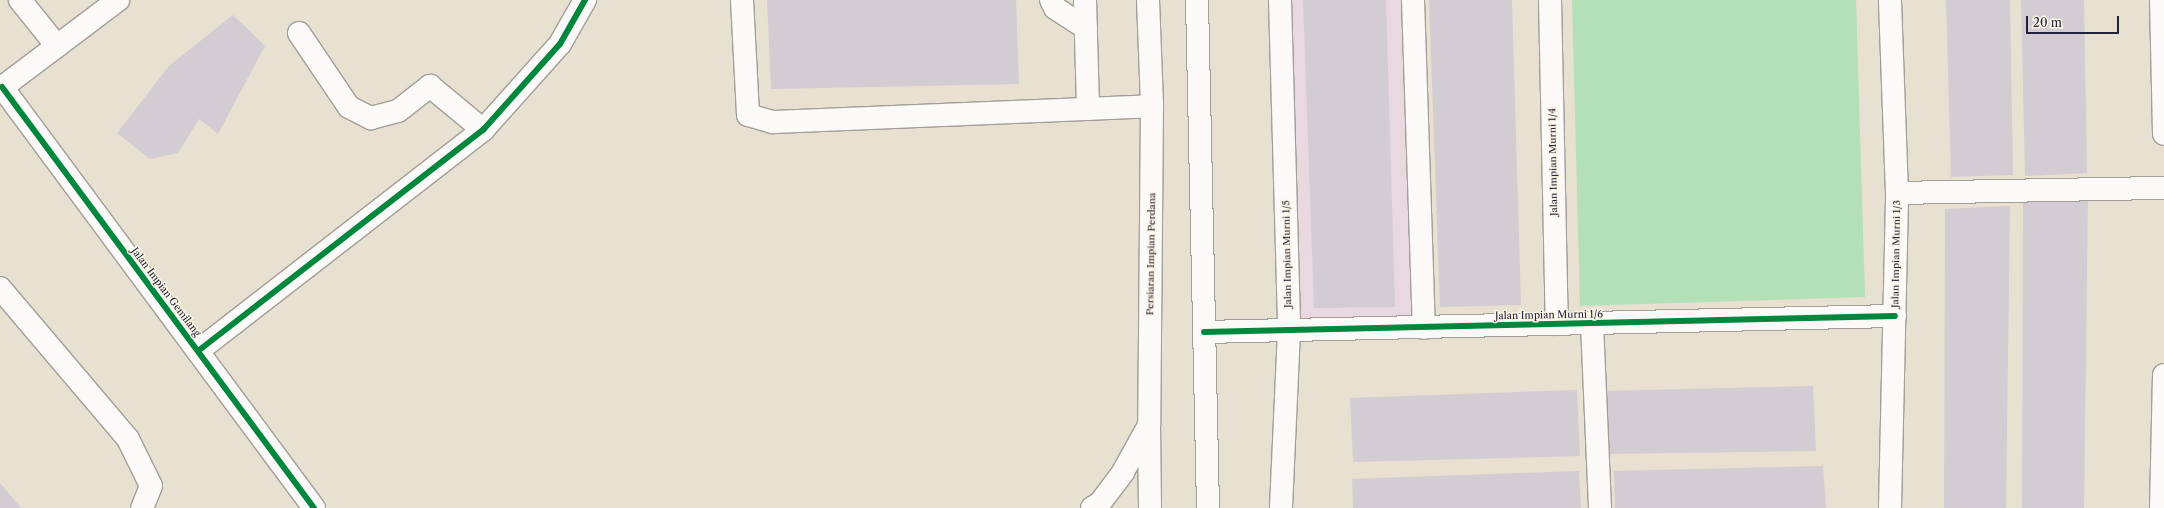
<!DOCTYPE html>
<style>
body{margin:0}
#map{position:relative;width:2164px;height:508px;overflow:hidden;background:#e8e0d1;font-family:"Libre Caslon Text",serif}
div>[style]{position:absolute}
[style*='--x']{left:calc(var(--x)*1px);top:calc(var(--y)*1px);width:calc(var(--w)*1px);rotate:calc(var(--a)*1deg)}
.built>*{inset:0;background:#e9d8e0}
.green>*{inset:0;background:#b4e0b8}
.building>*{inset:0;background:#d3ccd2}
.roads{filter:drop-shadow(1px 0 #a39e98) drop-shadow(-1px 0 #a39e98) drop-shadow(0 1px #a39e98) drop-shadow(0 -1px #a39e98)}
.minor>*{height:22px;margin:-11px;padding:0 11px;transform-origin:11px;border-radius:11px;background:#fcfaf8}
.cycleway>*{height:6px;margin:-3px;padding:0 3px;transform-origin:3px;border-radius:3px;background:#00873e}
span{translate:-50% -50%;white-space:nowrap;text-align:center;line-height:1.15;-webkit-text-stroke:3px #fcf5e5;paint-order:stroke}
.street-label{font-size:10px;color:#22223b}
.scale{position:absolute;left:2026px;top:16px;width:93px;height:18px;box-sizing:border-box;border:2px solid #22223b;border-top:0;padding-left:5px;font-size:12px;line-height:14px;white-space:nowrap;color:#22223b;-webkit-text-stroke:3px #fcf5e5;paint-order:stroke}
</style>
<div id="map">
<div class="built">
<i style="clip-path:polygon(1291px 0,1405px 0,1414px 317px,1300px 319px)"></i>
</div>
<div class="green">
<i style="clip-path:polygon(1572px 0,1856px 0,1865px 297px,1580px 306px)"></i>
</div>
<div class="building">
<i style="clip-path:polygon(767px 0,1016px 0,1019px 84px,771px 89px)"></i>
<i style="clip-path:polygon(1303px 0,1386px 0,1395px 307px,1314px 308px)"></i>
<i style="clip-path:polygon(1429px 0,1512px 0,1521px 305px,1440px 307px)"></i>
<i style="clip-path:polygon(1946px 0,2010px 0,2013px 175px,1951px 177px)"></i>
<i style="clip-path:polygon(2021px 0,2084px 0,2087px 173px,2025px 176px)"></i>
<i style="clip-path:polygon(233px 15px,265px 46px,218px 134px,199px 119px,178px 153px,150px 159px,117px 133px,169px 66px)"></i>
<i style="clip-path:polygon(2088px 197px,2084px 508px,2022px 508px,2023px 200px)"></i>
<i style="clip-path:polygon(2010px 206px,2006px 508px,1944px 508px,1945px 209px)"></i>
<i style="clip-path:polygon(1813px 386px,1816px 451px,1606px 454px,1603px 391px)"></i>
<i style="clip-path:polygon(1577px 390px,1580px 456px,1353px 462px,1350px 398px)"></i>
<i style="clip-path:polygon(1823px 466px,1826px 508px,1615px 508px,1614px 471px)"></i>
<i style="clip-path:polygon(1579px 471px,1581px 508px,1353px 508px,1352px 479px)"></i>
<i style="clip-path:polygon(0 483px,21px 508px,0 508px)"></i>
</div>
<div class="roads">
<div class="minor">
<i style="--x:20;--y:0;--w:59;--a:51.2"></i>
<i style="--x:742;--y:0;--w:115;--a:87"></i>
<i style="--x:748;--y:115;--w:26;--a:16"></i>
<i style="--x:773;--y:122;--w:379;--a:-2.4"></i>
<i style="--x:1051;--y:0;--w:9;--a:63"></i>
<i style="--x:1055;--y:8;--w:37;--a:33"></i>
<i style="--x:1085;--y:0;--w:109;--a:88.4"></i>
<i style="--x:1148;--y:0;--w:106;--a:87.8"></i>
<i style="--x:1152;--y:106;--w:319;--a:90.5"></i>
<i style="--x:1149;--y:425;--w:83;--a:89.3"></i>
<i style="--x:1197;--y:0;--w:508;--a:88.76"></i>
<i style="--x:1280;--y:0;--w:331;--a:88.4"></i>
<i style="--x:1289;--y:331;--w:177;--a:92.6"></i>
<i style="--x:1413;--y:0;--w:328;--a:88.1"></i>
<i style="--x:1550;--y:0;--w:324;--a:88.8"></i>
<i style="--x:2161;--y:0;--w:134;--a:88.7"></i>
<i style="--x:299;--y:33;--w:89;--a:56"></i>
<i style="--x:349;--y:107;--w:25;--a:27"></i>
<i style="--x:371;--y:118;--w:28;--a:-15"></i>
<i style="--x:398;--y:111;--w:41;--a:-38"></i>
<i style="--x:430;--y:86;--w:69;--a:39.7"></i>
<i style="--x:2;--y:87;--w:524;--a:53.46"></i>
<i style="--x:0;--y:89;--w:148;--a:-37"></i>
<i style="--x:1897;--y:193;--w:267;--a:-1.1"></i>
<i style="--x:0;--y:288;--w:198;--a:49.7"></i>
<i style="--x:128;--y:439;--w:52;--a:63.9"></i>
<i style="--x:151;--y:486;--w:24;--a:112"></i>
<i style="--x:1592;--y:324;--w:184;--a:87.5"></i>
<i style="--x:1204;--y:332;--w:691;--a:-1.33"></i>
<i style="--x:198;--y:351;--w:361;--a:-37.8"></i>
<i style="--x:483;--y:130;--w:115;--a:-48.2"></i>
<i style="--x:560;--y:44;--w:51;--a:-60.4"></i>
<i style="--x:1092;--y:508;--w:9;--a:-32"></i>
<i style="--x:1100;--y:503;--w:39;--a:-53"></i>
<i style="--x:1123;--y:472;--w:54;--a:-61"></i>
<i style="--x:1890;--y:508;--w:315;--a:-88.7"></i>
<i style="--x:1897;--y:193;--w:193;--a:-92.1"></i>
<i style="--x:2161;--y:508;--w:133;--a:-88.7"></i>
</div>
</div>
<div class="cycleway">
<i style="--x:2;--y:87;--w:524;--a:53.46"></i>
<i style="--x:1204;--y:332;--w:691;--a:-1.33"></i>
<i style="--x:198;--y:351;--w:361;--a:-37.8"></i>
<i style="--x:483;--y:130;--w:115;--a:-48.2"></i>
<i style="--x:560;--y:44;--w:51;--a:-60.4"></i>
</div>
<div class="street-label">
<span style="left:1553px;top:162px;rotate:-91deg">Jalan Impian Murni 1/4</span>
<span style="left:1151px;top:254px;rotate:-89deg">Persiaran Impian Perdana</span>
<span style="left:1287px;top:254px;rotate:-91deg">Jalan Impian Murni 1/5</span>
<span style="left:1896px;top:254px;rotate:-89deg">Jalan Impian Murni 1/3</span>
<span style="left:166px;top:292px;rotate:53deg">Jalan Impian Gemilang</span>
<span style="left:1549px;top:315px;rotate:-1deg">Jalan Impian Murni 1/6</span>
</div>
<div class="scale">20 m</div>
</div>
